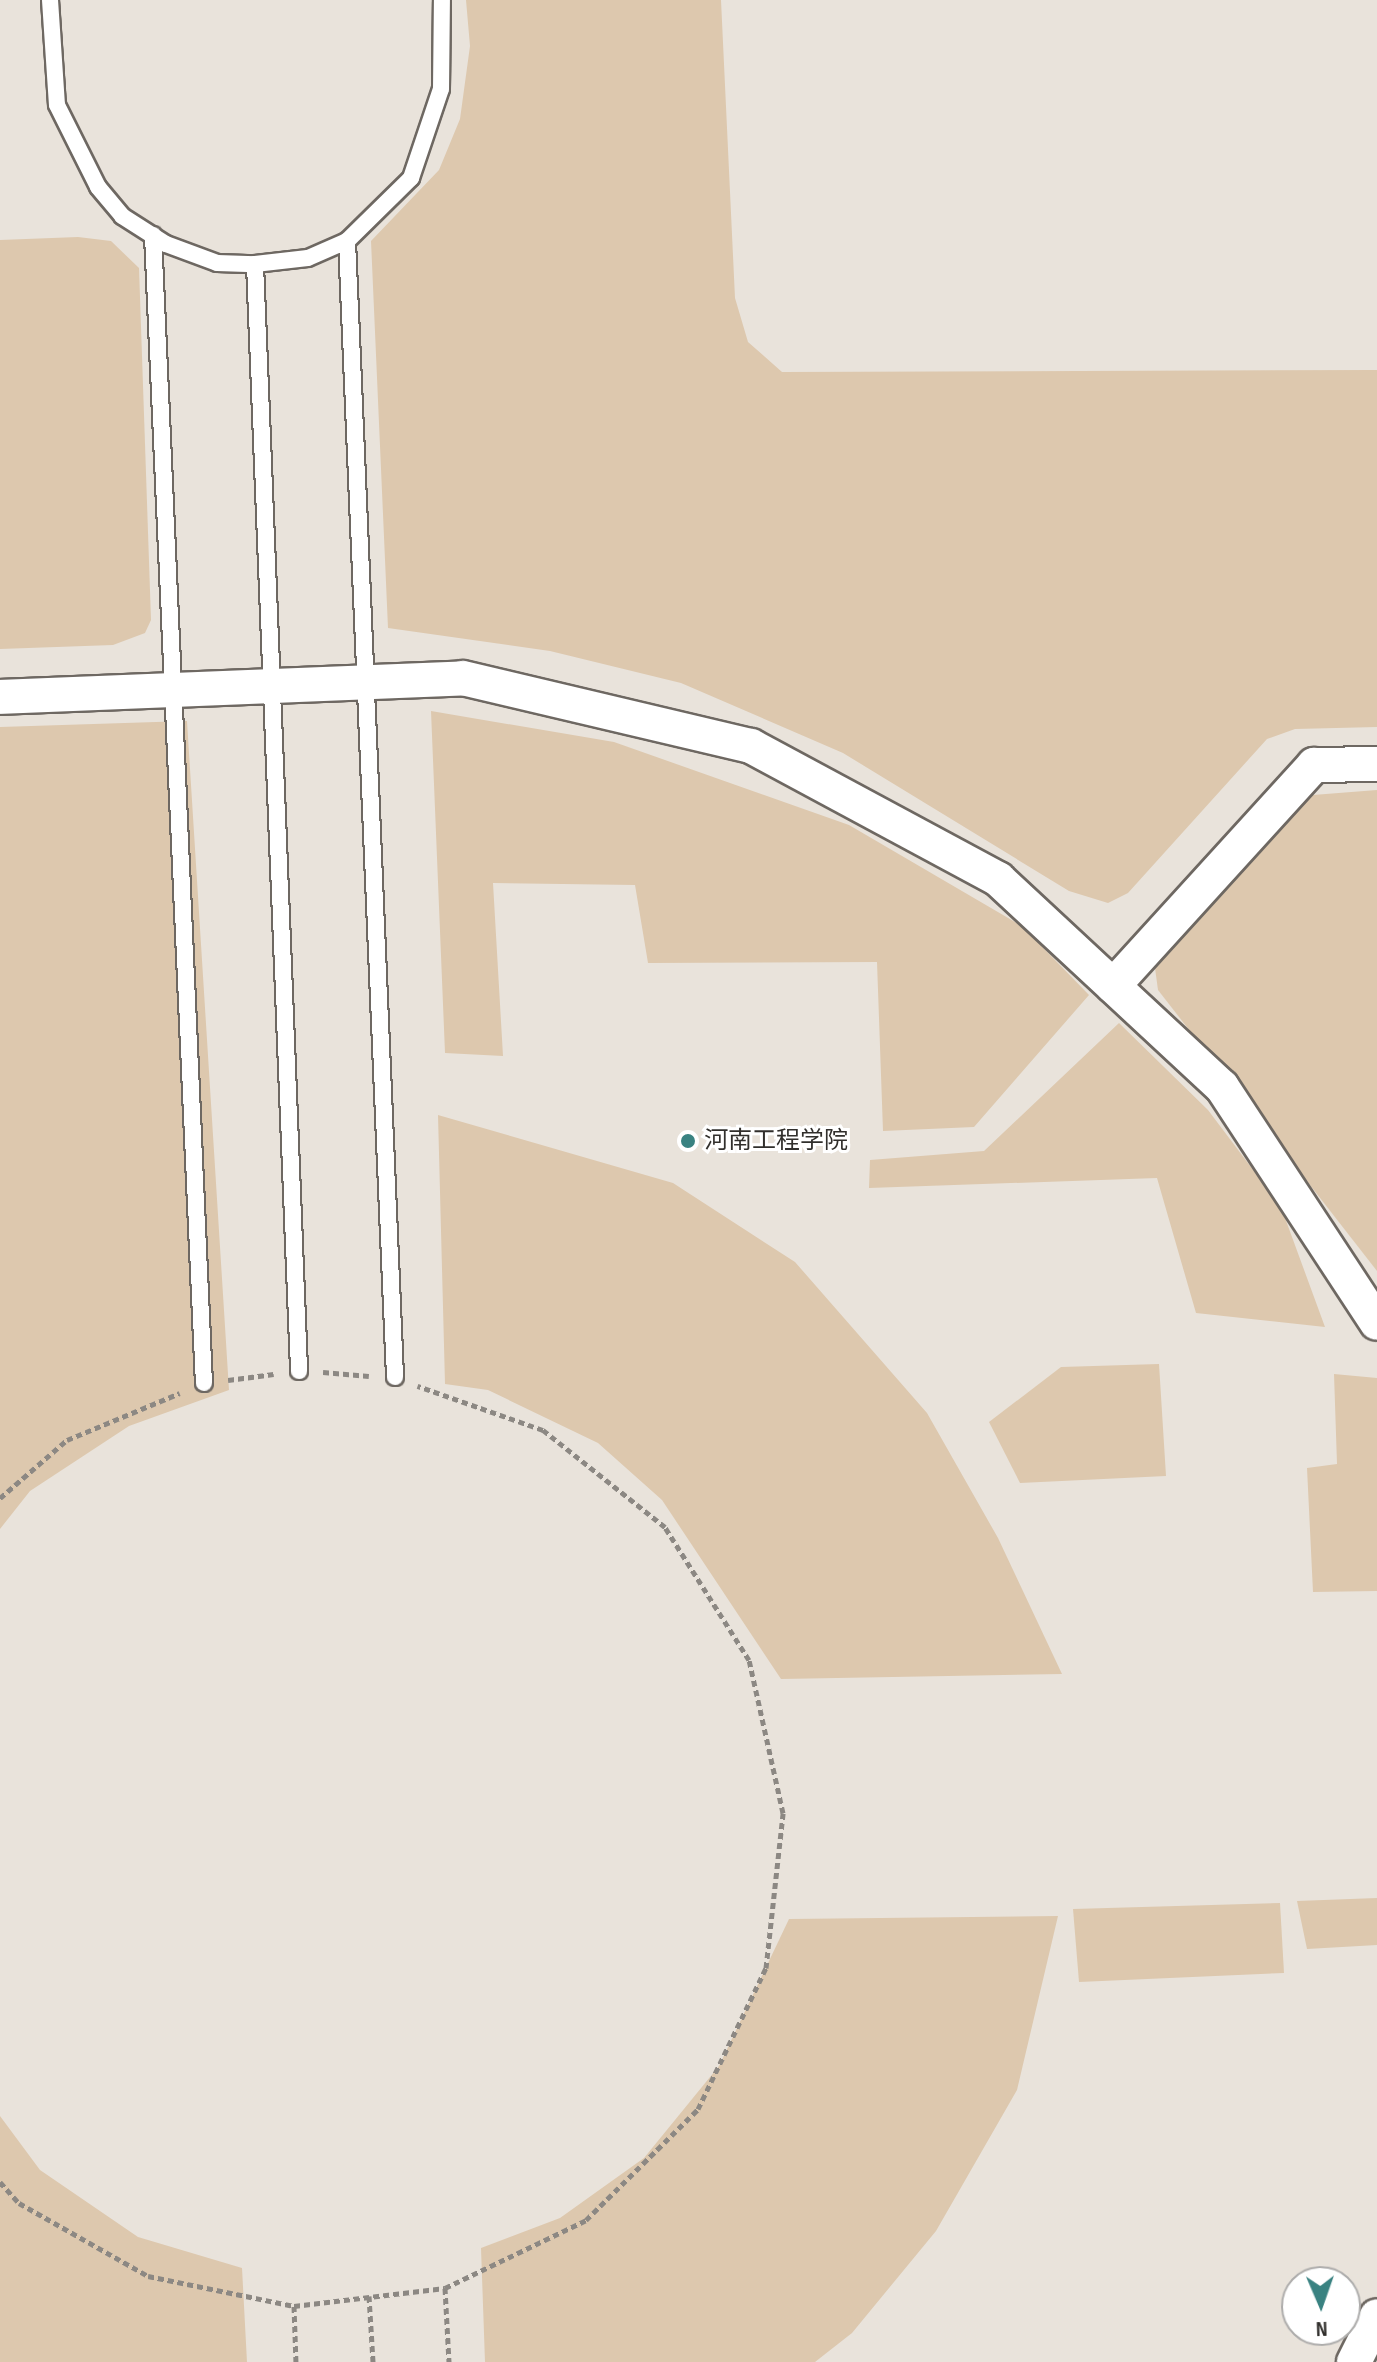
<!DOCTYPE html>
<meta charset="utf-8">
<style>
body{margin:0}
#map{position:relative;width:1377px;height:2362px;overflow:hidden;background:#e9e3db;font-family:"Sofia Sans Condensed","Noto Sans SC",sans-serif}
div>[style]{position:absolute}
[style*='--x']{left:calc(var(--x)*1px);top:calc(var(--y)*1px);width:calc(var(--w)*1px);rotate:calc(var(--a)*1deg)}
.green>*{inset:0;background:#ddc8ae}
.path>*{height:5px;margin-top:-2.5px;transform-origin:0;background:repeating-linear-gradient(90deg,#8c8883 0 6px,transparent 0 10px)}
.roads{filter:drop-shadow(2px 0 #6e6862) drop-shadow(-2px 0 #6e6862) drop-shadow(0 2px #6e6862) drop-shadow(0 -2px #6e6862)}
.service>*{height:16px;margin:-8px;padding:0 8px;transform-origin:8px;border-radius:8px;background:#fff}
.minor>*{height:34px;margin:-17px;padding:0 17px;transform-origin:17px;border-radius:17px;background:#fff}
.dots>*{width:22px;height:22px;translate:-50% -50%;box-sizing:border-box;border:4px solid #fff;border-radius:50%}
span{translate:-50% -50%;white-space:nowrap;text-align:center;line-height:1.15;-webkit-text-stroke:6px #fff;paint-order:stroke}
.poi-label{font-size:24px;color:#312f2c}
.left{translate:0 -50%;text-align:left}
.north{position:absolute;left:1281px;top:2266px;width:80px;height:80px;box-sizing:border-box;background:#fff;border:2px solid #adacab;border-radius:50%;rotate:178deg;font-size:22px;font-weight:700;line-height:32px;text-align:center;color:#312f2c}
.north::after{content:'';display:block;margin:auto;width:28px;height:36px;background:#398281;clip-path:polygon(50% 0,100% 100%,50% 72%,0 100%)}
</style>
<div id="map">
<div class="green">
<i style="clip-path:polygon(466px 0,721px 0,735px 298px,748px 342px,782px 372px,1377px 370px,1377px 727px,1295px 729px,1267px 739px,1128px 893px,1108px 903px,1069px 891px,843px 753px,681px 683px,550px 651px,388px 628px,371px 241px,439px 170px,460px 119px,470px 46px)"></i>
<i style="clip-path:polygon(78px 237px,111px 241px,139px 268px,151px 620px,145px 633px,113px 645px,0 649px,0 240px)"></i>
<i style="clip-path:polygon(431px 711px,614px 742px,849px 825px,1022px 926px,1089px 995px,974px 1127px,883px 1131px,877px 962px,648px 963px,635px 885px,493px 883px,503px 1056px,445px 1053px)"></i>
<i style="clip-path:polygon(187px 721px,229px 1390px,129px 1426px,30px 1491px,0 1529px,0 727px)"></i>
<i style="clip-path:polygon(1377px 790px,1377px 1271px,1158px 990px,1155px 968px,1286px 817px,1313px 795px)"></i>
<i style="clip-path:polygon(1119px 1023px,1208px 1110px,1281px 1207px,1325px 1327px,1196px 1313px,1157px 1178px,869px 1188px,870px 1160px,984px 1151px)"></i>
<i style="clip-path:polygon(438px 1115px,673px 1183px,795px 1262px,927px 1413px,998px 1538px,1062px 1674px,781px 1679px,662px 1500px,598px 1443px,488px 1390px,445px 1384px)"></i>
<i style="clip-path:polygon(1159px 1364px,1166px 1476px,1020px 1483px,989px 1422px,1061px 1367px)"></i>
<i style="clip-path:polygon(1334px 1374px,1377px 1378px,1377px 1591px,1313px 1592px,1307px 1468px,1337px 1464px)"></i>
<i style="clip-path:polygon(1377px 1898px,1377px 1945px,1307px 1949px,1297px 1901px)"></i>
<i style="clip-path:polygon(1280px 1903px,1284px 1973px,1079px 1982px,1073px 1909px)"></i>
<i style="clip-path:polygon(1058px 1916px,1017px 2090px,936px 2231px,852px 2333px,815px 2362px,485px 2362px,481px 2248px,560px 2218px,644px 2158px,719px 2066px,789px 1919px)"></i>
<i style="clip-path:polygon(0 2116px,40px 2170px,138px 2237px,242px 2268px,247px 2362px,0 2362px)"></i>
</div>
<div class="path">
<i style="--x:323;--y:1372;--w:46;--a:5"></i>
<i style="--x:228;--y:1380;--w:46;--a:-7.4"></i>
<i style="--x:0;--y:1498;--w:89;--a:-40.9"></i>
<i style="--x:67;--y:1440;--w:122;--a:-22.6"></i>
<i style="--x:0;--y:2182;--w:28;--a:48"></i>
<i style="--x:19;--y:2203;--w:148;--a:29.5"></i>
<i style="--x:148;--y:2276;--w:149;--a:11.6"></i>
<i style="--x:294;--y:2306;--w:152;--a:-6.8"></i>
<i style="--x:445;--y:2288;--w:157;--a:-25.7"></i>
<i style="--x:586;--y:2220;--w:158;--a:-44.7"></i>
<i style="--x:698;--y:2109;--w:157;--a:-64.3"></i>
<i style="--x:766;--y:1968;--w:156;--a:-83.7"></i>
<i style="--x:783;--y:1813;--w:157;--a:-102.5"></i>
<i style="--x:749;--y:1660;--w:157;--a:-122.3"></i>
<i style="--x:665;--y:1527;--w:156;--a:-141.5"></i>
<i style="--x:543;--y:1430;--w:133;--a:-160.6"></i>
<i style="--x:445;--y:2288;--w:74;--a:86.9"></i>
<i style="--x:369;--y:2296;--w:66;--a:86.5"></i>
<i style="--x:294;--y:2306;--w:56;--a:88"></i>
</div>
<div class="roads">
<div class="service">
<i style="--x:50;--y:0;--w:105;--a:86.2"></i>
<i style="--x:57;--y:105;--w:92;--a:63.4"></i>
<i style="--x:98;--y:187;--w:38;--a:50"></i>
<i style="--x:122;--y:216;--w:52;--a:32.5"></i>
<i style="--x:166;--y:244;--w:54;--a:20.4"></i>
<i style="--x:217;--y:263;--w:38;--a:2"></i>
<i style="--x:255;--y:264;--w:53;--a:-6.5"></i>
<i style="--x:308;--y:258;--w:43;--a:-23.6"></i>
<i style="--x:347;--y:241;--w:90;--a:-44.5"></i>
<i style="--x:411;--y:178;--w:94;--a:-71.4"></i>
<i style="--x:441;--y:89;--w:89;--a:-89.4"></i>
<i style="--x:153;--y:235;--w:1149;--a:87.46"></i>
<i style="--x:347;--y:241;--w:1137;--a:87.58"></i>
<i style="--x:255;--y:264;--w:1108;--a:87.72"></i>
</div>
<div class="minor">
<i style="--x:0;--y:697;--w:463;--a:-2.3"></i>
<i style="--x:463;--y:678;--w:296;--a:13.3"></i>
<i style="--x:751;--y:746;--w:281;--a:28.3"></i>
<i style="--x:998;--y:879;--w:306;--a:42.9"></i>
<i style="--x:1222;--y:1087;--w:282;--a:56.7"></i>
<i style="--x:1113;--y:986;--w:299;--a:-47.7"></i>
<i style="--x:1314;--y:765;--w:63;--a:-0.9"></i>
<i style="--x:1354;--y:2362;--w:51;--a:-63.4"></i>
</div>
</div>
<div class="dots">
<i style="left:688px;top:1141px;background:#398281"></i>
</div>
<div class="poi-label">
<span class="left" style="left:704px;top:1141px">河南工程学院</span>
</div>
<div class="north">N</div>
</div>
